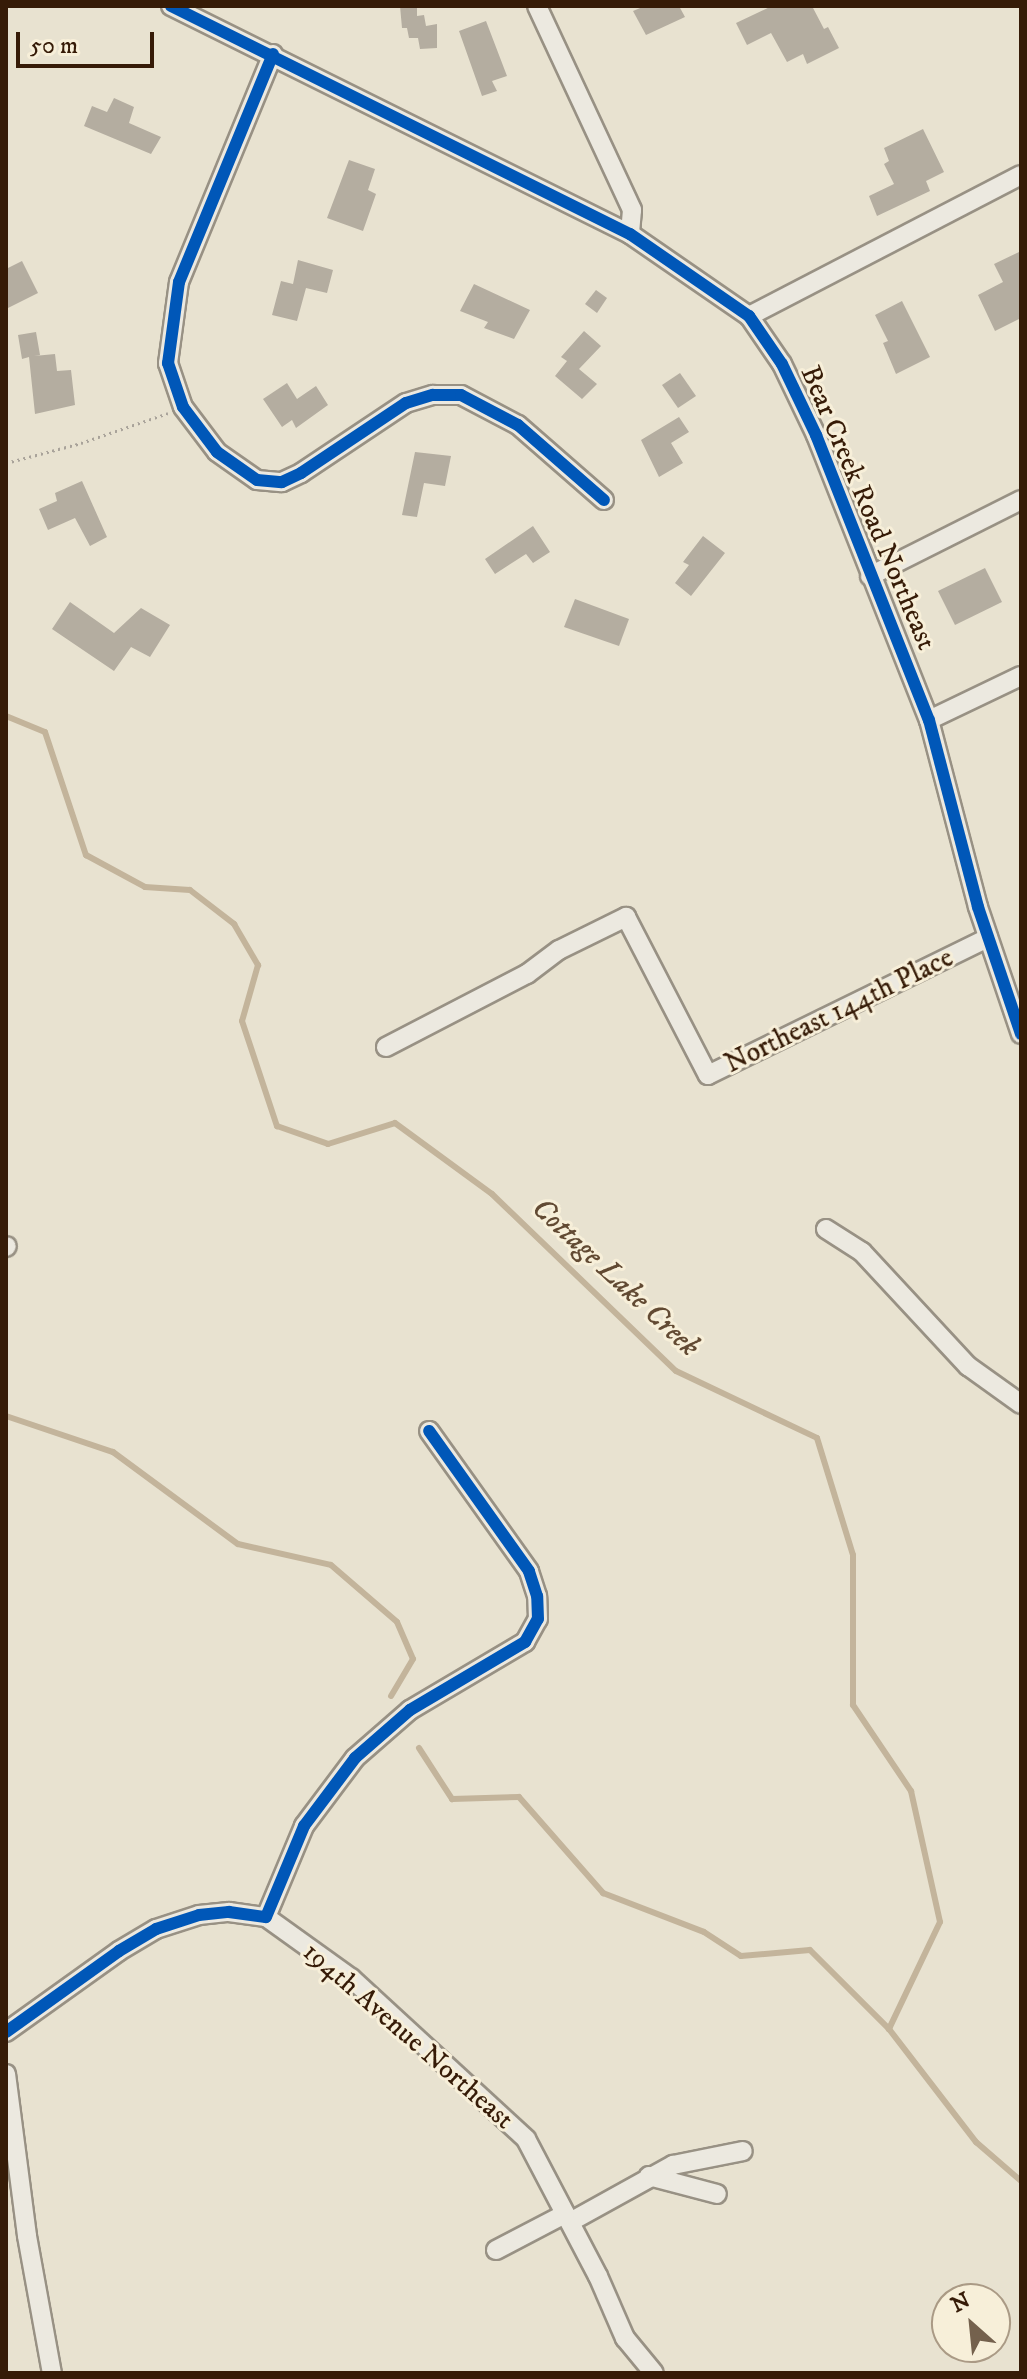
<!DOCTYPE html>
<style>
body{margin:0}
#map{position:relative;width:1027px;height:2379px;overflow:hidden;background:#e8e2d0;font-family:"IM FELL DW Pica",serif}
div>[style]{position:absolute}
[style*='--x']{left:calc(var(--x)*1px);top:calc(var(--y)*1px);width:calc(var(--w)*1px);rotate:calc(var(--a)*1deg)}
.stream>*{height:6px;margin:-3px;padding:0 3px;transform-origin:3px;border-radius:3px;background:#c3b49b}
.building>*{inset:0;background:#b4ada0}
.path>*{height:3px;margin-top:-1.5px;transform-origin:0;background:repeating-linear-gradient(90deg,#a9a39a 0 2px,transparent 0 6px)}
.roads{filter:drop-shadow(2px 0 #989184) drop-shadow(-2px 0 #989184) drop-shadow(0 2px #989184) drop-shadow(0 -2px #989184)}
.minor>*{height:18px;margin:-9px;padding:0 9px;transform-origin:9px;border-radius:9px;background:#ece9e0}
.cycleway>*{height:12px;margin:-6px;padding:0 6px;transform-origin:6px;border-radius:6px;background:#0057b8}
span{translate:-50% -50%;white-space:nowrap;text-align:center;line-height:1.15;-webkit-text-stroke:6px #f7efd9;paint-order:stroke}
.street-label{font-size:28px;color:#361b07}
.water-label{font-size:30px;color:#624a33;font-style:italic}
.frame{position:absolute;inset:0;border:8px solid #361b07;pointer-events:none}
.north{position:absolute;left:931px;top:2283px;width:80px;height:80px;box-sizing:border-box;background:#f7efd9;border:2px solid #aa9a85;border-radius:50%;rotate:333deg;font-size:22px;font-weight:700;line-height:32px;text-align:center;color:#361b07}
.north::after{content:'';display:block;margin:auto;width:28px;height:36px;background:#74614d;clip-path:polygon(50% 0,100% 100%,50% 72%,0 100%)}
.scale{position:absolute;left:16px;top:32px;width:138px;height:36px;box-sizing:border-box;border:4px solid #361b07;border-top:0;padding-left:10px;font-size:24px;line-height:28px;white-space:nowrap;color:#361b07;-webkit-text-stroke:6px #f7efd9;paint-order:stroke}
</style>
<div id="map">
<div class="stream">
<i style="--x:6;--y:716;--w:42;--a:22.3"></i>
<i style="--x:45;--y:732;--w:130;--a:71.6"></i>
<i style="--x:86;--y:855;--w:67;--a:28.5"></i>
<i style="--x:145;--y:887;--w:45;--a:3.8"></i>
<i style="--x:190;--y:890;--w:56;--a:37.7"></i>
<i style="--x:234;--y:924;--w:48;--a:59.7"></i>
<i style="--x:258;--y:965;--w:58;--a:105.9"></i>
<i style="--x:242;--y:1021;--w:111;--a:71.6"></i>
<i style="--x:277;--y:1126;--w:54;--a:19.4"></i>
<i style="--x:328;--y:1144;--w:70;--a:-17.4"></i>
<i style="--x:395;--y:1123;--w:120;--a:36.2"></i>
<i style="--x:492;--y:1194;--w:255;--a:43.9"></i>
<i style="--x:676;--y:1371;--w:156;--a:25.4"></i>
<i style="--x:817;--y:1438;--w:122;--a:72.9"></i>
<i style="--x:853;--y:1555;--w:150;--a:90"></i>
<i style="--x:853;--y:1705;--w:104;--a:56"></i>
<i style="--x:911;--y:1791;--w:134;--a:77.5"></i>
<i style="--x:940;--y:1922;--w:119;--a:115.5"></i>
<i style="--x:889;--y:2029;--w:143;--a:52.4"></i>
<i style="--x:976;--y:2142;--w:60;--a:40.9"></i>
<i style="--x:6;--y:1416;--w:113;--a:18.6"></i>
<i style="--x:113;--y:1452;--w:155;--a:36.4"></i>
<i style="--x:238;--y:1544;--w:95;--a:12.7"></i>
<i style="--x:331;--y:1565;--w:87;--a:40.8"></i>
<i style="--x:397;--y:1622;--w:40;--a:66.6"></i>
<i style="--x:413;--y:1659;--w:43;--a:120.7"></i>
<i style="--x:419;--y:1748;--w:61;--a:57.1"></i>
<i style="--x:452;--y:1799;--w:67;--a:-1.7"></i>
<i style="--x:519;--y:1797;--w:128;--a:48.8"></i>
<i style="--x:603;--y:1893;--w:108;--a:21.1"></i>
<i style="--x:704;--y:1932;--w:44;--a:33"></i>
<i style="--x:741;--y:1956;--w:69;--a:-5"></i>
<i style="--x:810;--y:1950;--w:112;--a:45"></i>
</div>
<div class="building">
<i style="clip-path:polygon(400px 6px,417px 6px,417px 16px,424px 15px,426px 26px,437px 24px,437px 48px,420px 49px,418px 38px,409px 38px,407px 28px,402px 28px)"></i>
<i style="clip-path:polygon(645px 6px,679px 6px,685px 17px,646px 35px,633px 11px)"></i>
<i style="clip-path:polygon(772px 6px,812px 6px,824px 29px,828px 27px,839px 48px,807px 64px,803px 54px,787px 62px,771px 33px,747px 45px,736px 23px)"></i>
<i style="clip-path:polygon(486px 21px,507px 76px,492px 81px,497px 91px,482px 96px,459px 31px)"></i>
<i style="clip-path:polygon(114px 98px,134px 107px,129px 123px,161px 137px,151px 154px,84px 126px,92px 106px,107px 112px)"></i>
<i style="clip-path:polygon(923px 129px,944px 172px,926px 181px,930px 191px,877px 216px,869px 196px,894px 184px,884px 164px,889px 161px,884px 148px)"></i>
<i style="clip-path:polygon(349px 160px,375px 169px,368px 190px,376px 194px,363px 231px,327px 218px)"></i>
<i style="clip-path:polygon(1021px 251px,1021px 318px,995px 331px,978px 295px,1003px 282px,994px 264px)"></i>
<i style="clip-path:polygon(298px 260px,333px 270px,327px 293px,306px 288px,297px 321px,272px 315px,281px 281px,293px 284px)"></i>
<i style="clip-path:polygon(22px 261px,38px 293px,6px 309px,6px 269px)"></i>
<i style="clip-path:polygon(474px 284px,530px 310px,514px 339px,484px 328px,488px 322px,460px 311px)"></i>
<i style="clip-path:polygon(596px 290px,607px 298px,597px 313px,585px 304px)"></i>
<i style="clip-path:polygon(902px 301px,930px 357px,896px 374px,883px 343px,888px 341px,875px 315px)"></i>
<i style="clip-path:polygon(584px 331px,601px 346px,579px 369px,597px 384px,582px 399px,555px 376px,567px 361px,561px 357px)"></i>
<i style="clip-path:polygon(36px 332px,40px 355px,34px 356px,55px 354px,57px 371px,71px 370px,75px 405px,35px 414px,29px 357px,22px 359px,18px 335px)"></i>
<i style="clip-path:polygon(680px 373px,696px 396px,678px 408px,662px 385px)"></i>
<i style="clip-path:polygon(287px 383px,297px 399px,316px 386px,328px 405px,296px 428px,292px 420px,282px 427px,263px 399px)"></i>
<i style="clip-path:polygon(679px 417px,689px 432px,671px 443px,683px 463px,659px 477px,641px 440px)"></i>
<i style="clip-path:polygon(415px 452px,451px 456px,445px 486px,424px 483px,417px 517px,402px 515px)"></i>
<i style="clip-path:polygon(82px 481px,107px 537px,90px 546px,75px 518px,48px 530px,39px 509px,57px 501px,55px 493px)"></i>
<i style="clip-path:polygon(533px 526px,550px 552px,533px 563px,526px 554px,495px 574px,485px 559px)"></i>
<i style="clip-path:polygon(703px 536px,725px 553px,691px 596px,675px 583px,689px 565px,683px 562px)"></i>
<i style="clip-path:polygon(985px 568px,1002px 602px,955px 625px,938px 591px)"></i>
<i style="clip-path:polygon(575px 599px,629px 619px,619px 646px,564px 627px)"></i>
<i style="clip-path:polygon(70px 602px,114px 633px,141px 608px,170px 625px,150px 657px,131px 647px,114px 671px,52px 629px)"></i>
</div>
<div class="path">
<i style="--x:6;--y:463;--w:78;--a:-14.9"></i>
<i style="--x:81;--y:443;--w:92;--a:-19"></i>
</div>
<div class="roads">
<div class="minor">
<i style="--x:171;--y:6;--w:513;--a:26.42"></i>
<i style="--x:630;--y:234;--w:145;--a:34.6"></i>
<i style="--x:749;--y:316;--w:58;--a:55.5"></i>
<i style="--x:782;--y:364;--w:79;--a:64.4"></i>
<i style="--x:816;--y:435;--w:307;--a:68.4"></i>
<i style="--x:929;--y:720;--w:193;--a:75.3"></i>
<i style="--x:978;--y:907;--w:134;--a:71.3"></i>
<i style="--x:537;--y:6;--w:225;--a:65"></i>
<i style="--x:632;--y:210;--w:24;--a:95"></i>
<i style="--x:273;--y:54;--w:247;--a:112.4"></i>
<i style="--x:179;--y:282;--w:82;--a:97.7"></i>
<i style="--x:168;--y:363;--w:46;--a:71.2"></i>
<i style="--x:183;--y:407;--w:56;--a:52.9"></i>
<i style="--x:217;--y:452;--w:49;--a:35"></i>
<i style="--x:257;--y:480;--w:25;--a:5"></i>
<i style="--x:282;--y:482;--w:21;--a:-25"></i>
<i style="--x:301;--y:473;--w:126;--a:-33.7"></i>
<i style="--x:406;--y:403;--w:28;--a:-17"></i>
<i style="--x:433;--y:395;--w:28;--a:0"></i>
<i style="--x:461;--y:395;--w:64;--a:27.8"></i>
<i style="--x:518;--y:425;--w:114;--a:41.1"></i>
<i style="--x:749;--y:316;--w:306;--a:-27.4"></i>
<i style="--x:870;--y:576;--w:169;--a:-26.7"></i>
<i style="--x:929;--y:720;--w:102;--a:-25.6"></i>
<i style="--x:386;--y:1047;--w:159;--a:-27.4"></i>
<i style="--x:527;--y:974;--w:40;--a:-37"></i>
<i style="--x:559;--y:950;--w:75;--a:-26.2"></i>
<i style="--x:626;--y:917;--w:178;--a:62.6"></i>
<i style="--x:708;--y:1075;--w:312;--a:-26.1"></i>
<i style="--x:826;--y:1229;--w:43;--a:32.6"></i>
<i style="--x:862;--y:1252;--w:156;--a:47.1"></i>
<i style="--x:968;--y:1366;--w:65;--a:35.6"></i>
<i style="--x:6;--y:1247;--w:1;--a:-45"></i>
<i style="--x:266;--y:1917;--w:105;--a:35.7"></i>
<i style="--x:351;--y:1978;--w:238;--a:42.6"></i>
<i style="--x:526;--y:2139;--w:155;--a:62.3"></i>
<i style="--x:598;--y:2276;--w:68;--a:66.5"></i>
<i style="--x:625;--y:2338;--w:45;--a:50.4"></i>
<i style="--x:6;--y:2032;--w:139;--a:-35.6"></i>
<i style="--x:119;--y:1951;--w:43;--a:-30.7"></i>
<i style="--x:156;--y:1929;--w:45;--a:-18"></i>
<i style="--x:199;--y:1915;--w:30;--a:-6"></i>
<i style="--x:229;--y:1912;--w:37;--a:8"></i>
<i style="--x:266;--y:1917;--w:99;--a:-67.3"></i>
<i style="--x:304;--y:1826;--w:85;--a:-53.1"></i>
<i style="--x:355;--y:1758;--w:73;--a:-41.1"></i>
<i style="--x:410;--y:1710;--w:134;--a:-30.6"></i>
<i style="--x:525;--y:1642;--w:26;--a:-61"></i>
<i style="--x:538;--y:1619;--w:23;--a:-92"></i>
<i style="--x:537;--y:1596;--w:26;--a:-108"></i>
<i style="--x:529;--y:1571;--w:172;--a:-125.5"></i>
<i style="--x:6;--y:2074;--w:163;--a:82.6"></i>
<i style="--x:27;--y:2236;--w:139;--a:79.7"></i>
<i style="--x:649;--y:2176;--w:70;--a:14.8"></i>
<i style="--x:570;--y:2222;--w:118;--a:-29"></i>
<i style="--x:673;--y:2165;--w:71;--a:-11.3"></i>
<i style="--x:496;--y:2250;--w:78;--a:-27.6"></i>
</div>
</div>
<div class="cycleway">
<i style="--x:171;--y:6;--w:513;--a:26.42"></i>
<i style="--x:630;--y:234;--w:145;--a:34.6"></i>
<i style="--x:749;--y:316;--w:58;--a:55.5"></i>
<i style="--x:782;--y:364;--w:79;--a:64.4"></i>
<i style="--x:816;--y:435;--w:307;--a:68.4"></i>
<i style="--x:929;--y:720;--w:193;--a:75.3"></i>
<i style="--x:978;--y:907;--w:134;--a:71.3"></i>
<i style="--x:273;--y:54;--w:247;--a:112.4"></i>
<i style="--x:179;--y:282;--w:82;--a:97.7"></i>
<i style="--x:168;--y:363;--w:46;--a:71.2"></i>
<i style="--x:183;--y:407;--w:56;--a:52.9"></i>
<i style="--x:217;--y:452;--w:49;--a:35"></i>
<i style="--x:257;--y:480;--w:25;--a:5"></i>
<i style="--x:282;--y:482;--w:21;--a:-25"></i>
<i style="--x:301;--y:473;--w:126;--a:-33.7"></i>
<i style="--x:406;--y:403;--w:28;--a:-17"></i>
<i style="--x:433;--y:395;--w:28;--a:0"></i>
<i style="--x:461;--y:395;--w:64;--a:27.8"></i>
<i style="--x:518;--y:425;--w:114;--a:41.1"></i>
<i style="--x:6;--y:2032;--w:139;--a:-35.6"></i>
<i style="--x:119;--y:1951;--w:43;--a:-30.7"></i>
<i style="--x:156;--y:1929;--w:45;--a:-18"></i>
<i style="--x:199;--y:1915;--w:30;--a:-6"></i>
<i style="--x:229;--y:1912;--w:37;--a:8"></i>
<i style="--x:266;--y:1917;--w:99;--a:-67.3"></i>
<i style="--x:304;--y:1826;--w:85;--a:-53.1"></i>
<i style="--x:355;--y:1758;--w:73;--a:-41.1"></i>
<i style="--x:410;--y:1710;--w:134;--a:-30.6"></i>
<i style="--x:525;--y:1642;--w:26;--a:-61"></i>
<i style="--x:538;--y:1619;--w:23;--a:-92"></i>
<i style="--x:537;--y:1596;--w:26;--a:-108"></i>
<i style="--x:529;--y:1571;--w:172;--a:-125.5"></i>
</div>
<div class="street-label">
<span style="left:868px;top:508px;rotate:67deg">Bear Creek Road Northeast</span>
<span style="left:839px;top:1011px;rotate:-26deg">Northeast 144th Place</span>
<span style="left:408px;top:2036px;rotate:41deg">194th Avenue Northeast</span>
</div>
<div class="water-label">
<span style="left:615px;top:1278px;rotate:43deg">Cottage Lake Creek</span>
</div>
<div class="frame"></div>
<div class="north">N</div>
<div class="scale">50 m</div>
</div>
